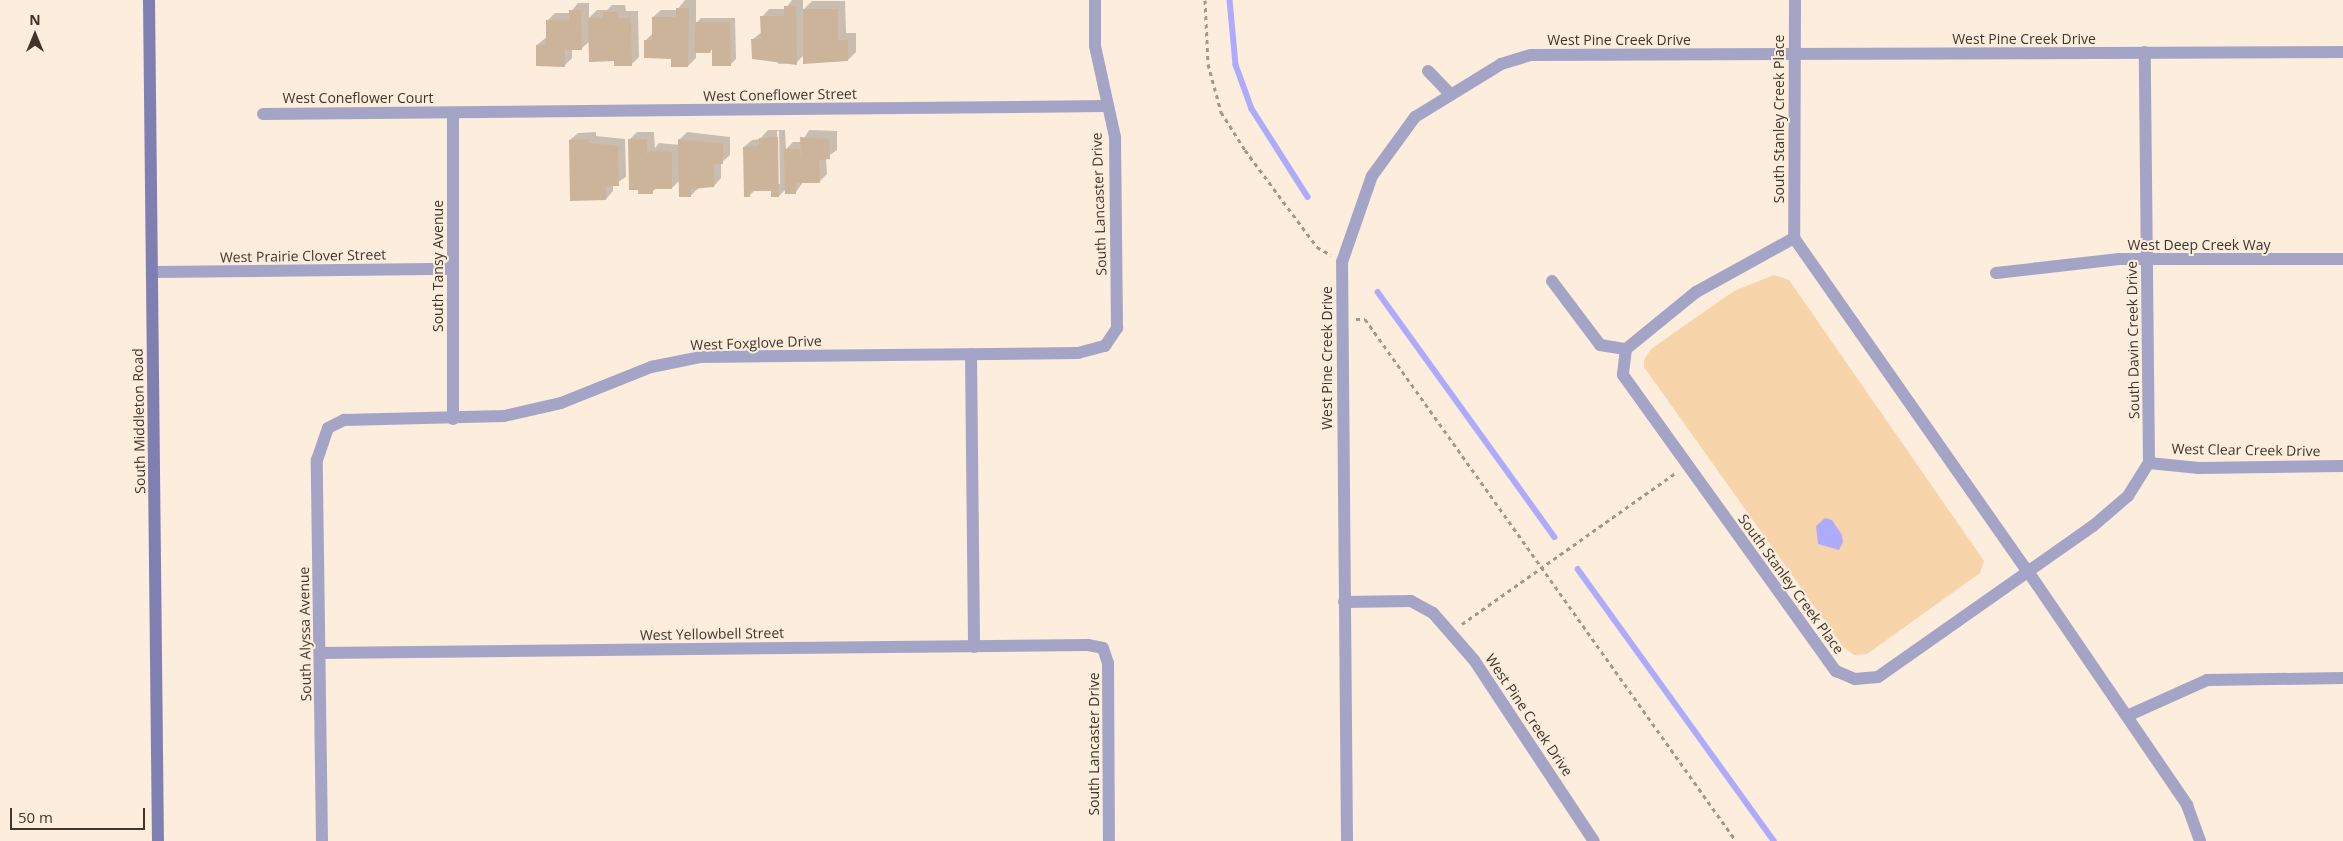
<!DOCTYPE html>
<style>
body{margin:0}
#map{position:relative;width:2343px;height:841px;overflow:hidden;background:#fceddd;font-family:"Open Sans",sans-serif}
div>[style]{position:absolute}
[style*='--x']{left:calc(var(--x)*1px);top:calc(var(--y)*1px);width:calc(var(--w)*1px);rotate:calc(var(--a)*1deg)}
.green>*{inset:0;background:#f8d4aa}
.water>*{inset:0;background:#aeacfa}
.shadow>*{inset:0;background:#0003}
.stream>*{height:5.5px;margin:-2.75px;padding:0 2.75px;transform-origin:2.75px;border-radius:2.75px;background:#aeacfa}
.building>*{inset:0;background:#ccb49a}
.path>*{height:3px;margin-top:-1.5px;transform-origin:0;background:repeating-linear-gradient(90deg,#a4988a 0 4px,transparent 0 8px)}
.minor>*{height:12px;margin:-6px;padding:0 6px;transform-origin:6px;border-radius:6px;background:#a4a4c7}
.secondary>*{height:12px;margin:-6px;padding:0 6px;transform-origin:6px;border-radius:6px;background:#807fb2}
span{translate:-50% -50%;white-space:nowrap;text-align:center;line-height:1.15;-webkit-text-stroke:4px #fceddd;paint-order:stroke}
.street-label{font-size:14px;color:#3f362b}
.north{position:absolute;left:10px;top:10px;width:50px;height:50px;-webkit-text-stroke:4px #fceddd;paint-order:stroke;rotate:0deg;font-size:14px;font-weight:700;line-height:20px;text-align:center;color:#3f362b}
.north::after{content:'';display:block;margin:auto;width:18px;height:22px;background:#3f362b;clip-path:polygon(50% 0,100% 100%,50% 72%,0 100%)}
.scale{position:absolute;left:10px;top:808px;width:135px;height:22px;box-sizing:border-box;border:2px solid #3f362b;border-top:0;padding-left:6px;font-size:15px;line-height:18px;white-space:nowrap;color:#3f362b;-webkit-text-stroke:4px #fceddd;paint-order:stroke}
</style>
<div id="map">
<div class="green">
<i style="clip-path:polygon(1774px 275px,1789px 280px,1984px 561px,1980px 573px,1867px 654px,1854px 655px,1844px 648px,1644px 367px,1644px 360px,1651px 349px,1734px 291px)"></i>
</div>
<div class="water">
<i style="clip-path:polygon(1825px 518px,1832px 520px,1842px 535px,1843px 542px,1839px 550px,1818px 544px,1816px 526px)"></i>
</div>
<div class="shadow">
<i style="clip-path:polygon(685px 0,696px 0,696px 23px,701px 18px,735px 18px,736px 59px,731px 64px,713px 48px,696px 52px,696px 58px,688px 66px,645px 41px,653px 33px,653px 17px,661px 10px,677px 10px)"></i>
<i style="clip-path:polygon(792px 0,803px 0,803px 10px,812px 1px,845px 1px,846px 33px,856px 33px,856px 52px,848px 60px,804px 55px,796px 63px,779px 64px,753px 39px,762px 32px,762px 17px,769px 9px,785px 9px)"></i>
<i style="clip-path:polygon(578px 3px,589px 3px,589px 18px,597px 10px,607px 10px,612px 5px,625px 5px,626px 11px,638px 11px,639px 57px,631px 65px,615px 59px,590px 41px,581px 49px,572px 49px,572px 58px,565px 65px,537px 45px,547px 37px,547px 21px,555px 13px,570px 13px)"></i>
<i style="clip-path:polygon(evenodd,768px 130px,785px 130px,786px 149px,793px 142px,802px 142px,809px 130px,837px 131px,837px 150px,826px 158px,827px 174px,819px 182px,803px 182px,796px 192px,786px 189px,779px 196px,773px 189px,755px 190px,749px 196px,744px 147px,752px 140px,760px 139px,768px 130px,777px 131px,779px 131px,780px 184px,778px 184px,777px 131px)"></i>
<i style="clip-path:polygon(596px 132px,596px 136px,625px 139px,626px 177px,613px 185px,613px 191px,606px 199px,570px 140px,578px 133px)"></i>
<i style="clip-path:polygon(637px 132px,654px 132px,655px 148px,659px 143px,680px 145px,680px 139px,687px 132px,730px 137px,730px 155px,721px 163px,721px 178px,714px 186px,699px 188px,690px 196px,680px 180px,672px 188px,657px 188px,652px 192px,629px 140px)"></i>
</div>
<div class="stream">
<i style="--x:1230;--y:0;--w:65;--a:84.7"></i>
<i style="--x:1236;--y:65;--w:47;--a:70"></i>
<i style="--x:1252;--y:109;--w:104;--a:57.5"></i>
<i style="--x:1378;--y:292;--w:302;--a:54.2"></i>
<i style="--x:1578;--y:569;--w:335;--a:54.2"></i>
</div>
<div class="building">
<i style="clip-path:polygon(784px 6px,796px 6px,797px 65px,752px 59px,751px 39px,761px 39px,760px 16px,784px 16px)"></i>
<i style="clip-path:polygon(676px 8px,689px 8px,688px 67px,671px 67px,671px 59px,644px 58px,644px 40px,652px 40px,652px 17px,676px 17px)"></i>
<i style="clip-path:polygon(803px 9px,838px 9px,838px 40px,848px 40px,848px 61px,803px 64px)"></i>
<i style="clip-path:polygon(569px 10px,581px 10px,582px 50px,567px 50px,565px 47px,565px 67px,536px 66px,536px 45px,546px 45px,546px 20px,569px 20px)"></i>
<i style="clip-path:polygon(603px 12px,618px 12px,618px 18px,631px 18px,632px 66px,614px 66px,614px 61px,589px 62px,588px 18px,603px 18px)"></i>
<i style="clip-path:polygon(695px 22px,730px 22px,731px 66px,712px 66px,712px 49px,710px 53px,695px 53px)"></i>
<i style="clip-path:polygon(778px 137px,779px 197px,771px 197px,771px 191px,750px 191px,750px 197px,744px 197px,743px 147px,759px 146px,759px 138px)"></i>
<i style="clip-path:polygon(800px 137px,829px 139px,830px 159px,819px 160px,820px 183px,796px 183px,796px 194px,785px 194px,784px 149px,799px 149px,801px 157px)"></i>
<i style="clip-path:polygon(589px 139px,589px 143px,618px 146px,619px 186px,606px 186px,606px 200px,570px 201px,569px 140px)"></i>
<i style="clip-path:polygon(628px 139px,647px 139px,647px 154px,650px 151px,672px 152px,672px 189px,653px 189px,653px 194px,638px 194px,638px 190px,629px 190px)"></i>
<i style="clip-path:polygon(678px 139px,723px 144px,723px 164px,714px 164px,714px 187px,691px 189px,691px 197px,679px 197px)"></i>
</div>
<div class="path">
<i style="--x:1205;--y:0;--w:64;--a:87.3"></i>
<i style="--x:1208;--y:64;--w:50;--a:74.8"></i>
<i style="--x:1221;--y:112;--w:45;--a:57.7"></i>
<i style="--x:1245;--y:150;--w:121;--a:53.4"></i>
<i style="--x:1317;--y:247;--w:16;--a:30"></i>
<i style="--x:1356;--y:319;--w:9;--a:0"></i>
<i style="--x:1365;--y:319;--w:640;--a:54.6"></i>
<i style="--x:1462;--y:624;--w:261;--a:-35.3"></i>
</div>
<div class="minor">
<i style="--x:1795;--y:0;--w:238;--a:90.2"></i>
<i style="--x:1794;--y:238;--w:409;--a:55"></i>
<i style="--x:2029;--y:573;--w:281;--a:55.7"></i>
<i style="--x:2187;--y:805;--w:38;--a:70"></i>
<i style="--x:1428;--y:71;--w:33;--a:46"></i>
<i style="--x:453;--y:113;--w:306;--a:90"></i>
<i style="--x:263;--y:114;--w:844;--a:-0.54"></i>
<i style="--x:1794;--y:238;--w:112;--a:151.1"></i>
<i style="--x:1696;--y:292;--w:90;--a:140.8"></i>
<i style="--x:1626;--y:349;--w:26;--a:97"></i>
<i style="--x:1623;--y:375;--w:365;--a:54.3"></i>
<i style="--x:1836;--y:671;--w:21;--a:23"></i>
<i style="--x:1855;--y:679;--w:23;--a:-5"></i>
<i style="--x:1878;--y:677;--w:263;--a:-35.1"></i>
<i style="--x:2093;--y:526;--w:46;--a:-40.6"></i>
<i style="--x:2128;--y:496;--w:39;--a:-58"></i>
<i style="--x:2149;--y:463;--w:411;--a:-90.6"></i>
<i style="--x:152;--y:272;--w:301;--a:-0.6"></i>
<i style="--x:1996;--y:273;--w:124;--a:-6.5"></i>
<i style="--x:2119;--y:259;--w:224;--a:0"></i>
<i style="--x:1552;--y:281;--w:80;--a:53.1"></i>
<i style="--x:1600;--y:345;--w:26;--a:9"></i>
<i style="--x:971;--y:354;--w:293;--a:89.4"></i>
<i style="--x:2149;--y:463;--w:50;--a:5.7"></i>
<i style="--x:2199;--y:468;--w:144;--a:-0.8"></i>
<i style="--x:1344;--y:602;--w:67;--a:-0.9"></i>
<i style="--x:1411;--y:601;--w:25;--a:29"></i>
<i style="--x:1433;--y:613;--w:62;--a:48.9"></i>
<i style="--x:1474;--y:660;--w:217;--a:56.5"></i>
<i style="--x:320;--y:653;--w:768;--a:-0.6"></i>
<i style="--x:1088;--y:645;--w:15;--a:11"></i>
<i style="--x:1103;--y:648;--w:16;--a:72"></i>
<i style="--x:1108;--y:663;--w:178;--a:89.7"></i>
<i style="--x:2127;--y:716;--w:88;--a:-24.2"></i>
<i style="--x:2207;--y:680;--w:136;--a:-0.8"></i>
<i style="--x:322;--y:841;--w:381;--a:-90.8"></i>
<i style="--x:317;--y:460;--w:34;--a:-71"></i>
<i style="--x:328;--y:428;--w:18;--a:-27"></i>
<i style="--x:344;--y:420;--w:160;--a:-1.4"></i>
<i style="--x:504;--y:416;--w:58;--a:-12.8"></i>
<i style="--x:561;--y:403;--w:97;--a:-21.8"></i>
<i style="--x:651;--y:367;--w:50;--a:-11.5"></i>
<i style="--x:700;--y:357;--w:378;--a:-0.6"></i>
<i style="--x:1078;--y:353;--w:28;--a:-15"></i>
<i style="--x:1105;--y:346;--w:22;--a:-56"></i>
<i style="--x:1117;--y:328;--w:191;--a:-90.6"></i>
<i style="--x:1115;--y:137;--w:93;--a:-102.4"></i>
<i style="--x:1095;--y:46;--w:46;--a:-90"></i>
<i style="--x:1347;--y:841;--w:579;--a:-90.49"></i>
<i style="--x:1342;--y:262;--w:91;--a:-70.8"></i>
<i style="--x:1372;--y:176;--w:73;--a:-53.9"></i>
<i style="--x:1415;--y:117;--w:101;--a:-31.6"></i>
<i style="--x:1501;--y:64;--w:31;--a:-17"></i>
<i style="--x:1531;--y:55;--w:812;--a:-0.21"></i>
</div>
<div class="secondary">
<i style="--x:149;--y:0;--w:841;--a:89.39"></i>
</div>
<div class="street-label">
<span style="left:2024px;top:39px">West Pine Creek Drive</span>
<span style="left:1619px;top:40px">West Pine Creek Drive</span>
<span style="left:780px;top:95px;rotate:-1deg">West Coneflower Street</span>
<span style="left:358px;top:98px">West Coneflower Court</span>
<span style="left:1779px;top:119px;rotate:-90deg">South Stanley Creek Place</span>
<span style="left:1099px;top:204px;rotate:-92deg">South Lancaster Drive</span>
<span style="left:2199px;top:245px">West Deep Creek Way</span>
<span style="left:303px;top:256px;rotate:-1deg">West Prairie Clover Street</span>
<span style="left:438px;top:266px;rotate:-90deg">South Tansy Avenue</span>
<span style="left:2133px;top:340px;rotate:-91deg">South Davin Creek Drive</span>
<span style="left:756px;top:343px;rotate:-2deg">West Foxglove Drive</span>
<span style="left:1327px;top:358px;rotate:-90deg">West Pine Creek Drive</span>
<span style="left:139px;top:421px;rotate:-91deg">South Middleton Road</span>
<span style="left:2246px;top:450px;rotate:1deg">West Clear Creek Drive</span>
<span style="left:1791px;top:584px;rotate:54deg">South Stanley Creek Place</span>
<span style="left:305px;top:634px;rotate:-91deg">South Alyssa Avenue</span>
<span style="left:712px;top:634px;rotate:-1deg">West Yellowbell Street</span>
<span style="left:1529px;top:715px;rotate:56deg">West Pine Creek Drive</span>
<span style="left:1094px;top:744px;rotate:-90deg">South Lancaster Drive</span>
</div>
<div class="north">N</div>
<div class="scale">50 m</div>
</div>
